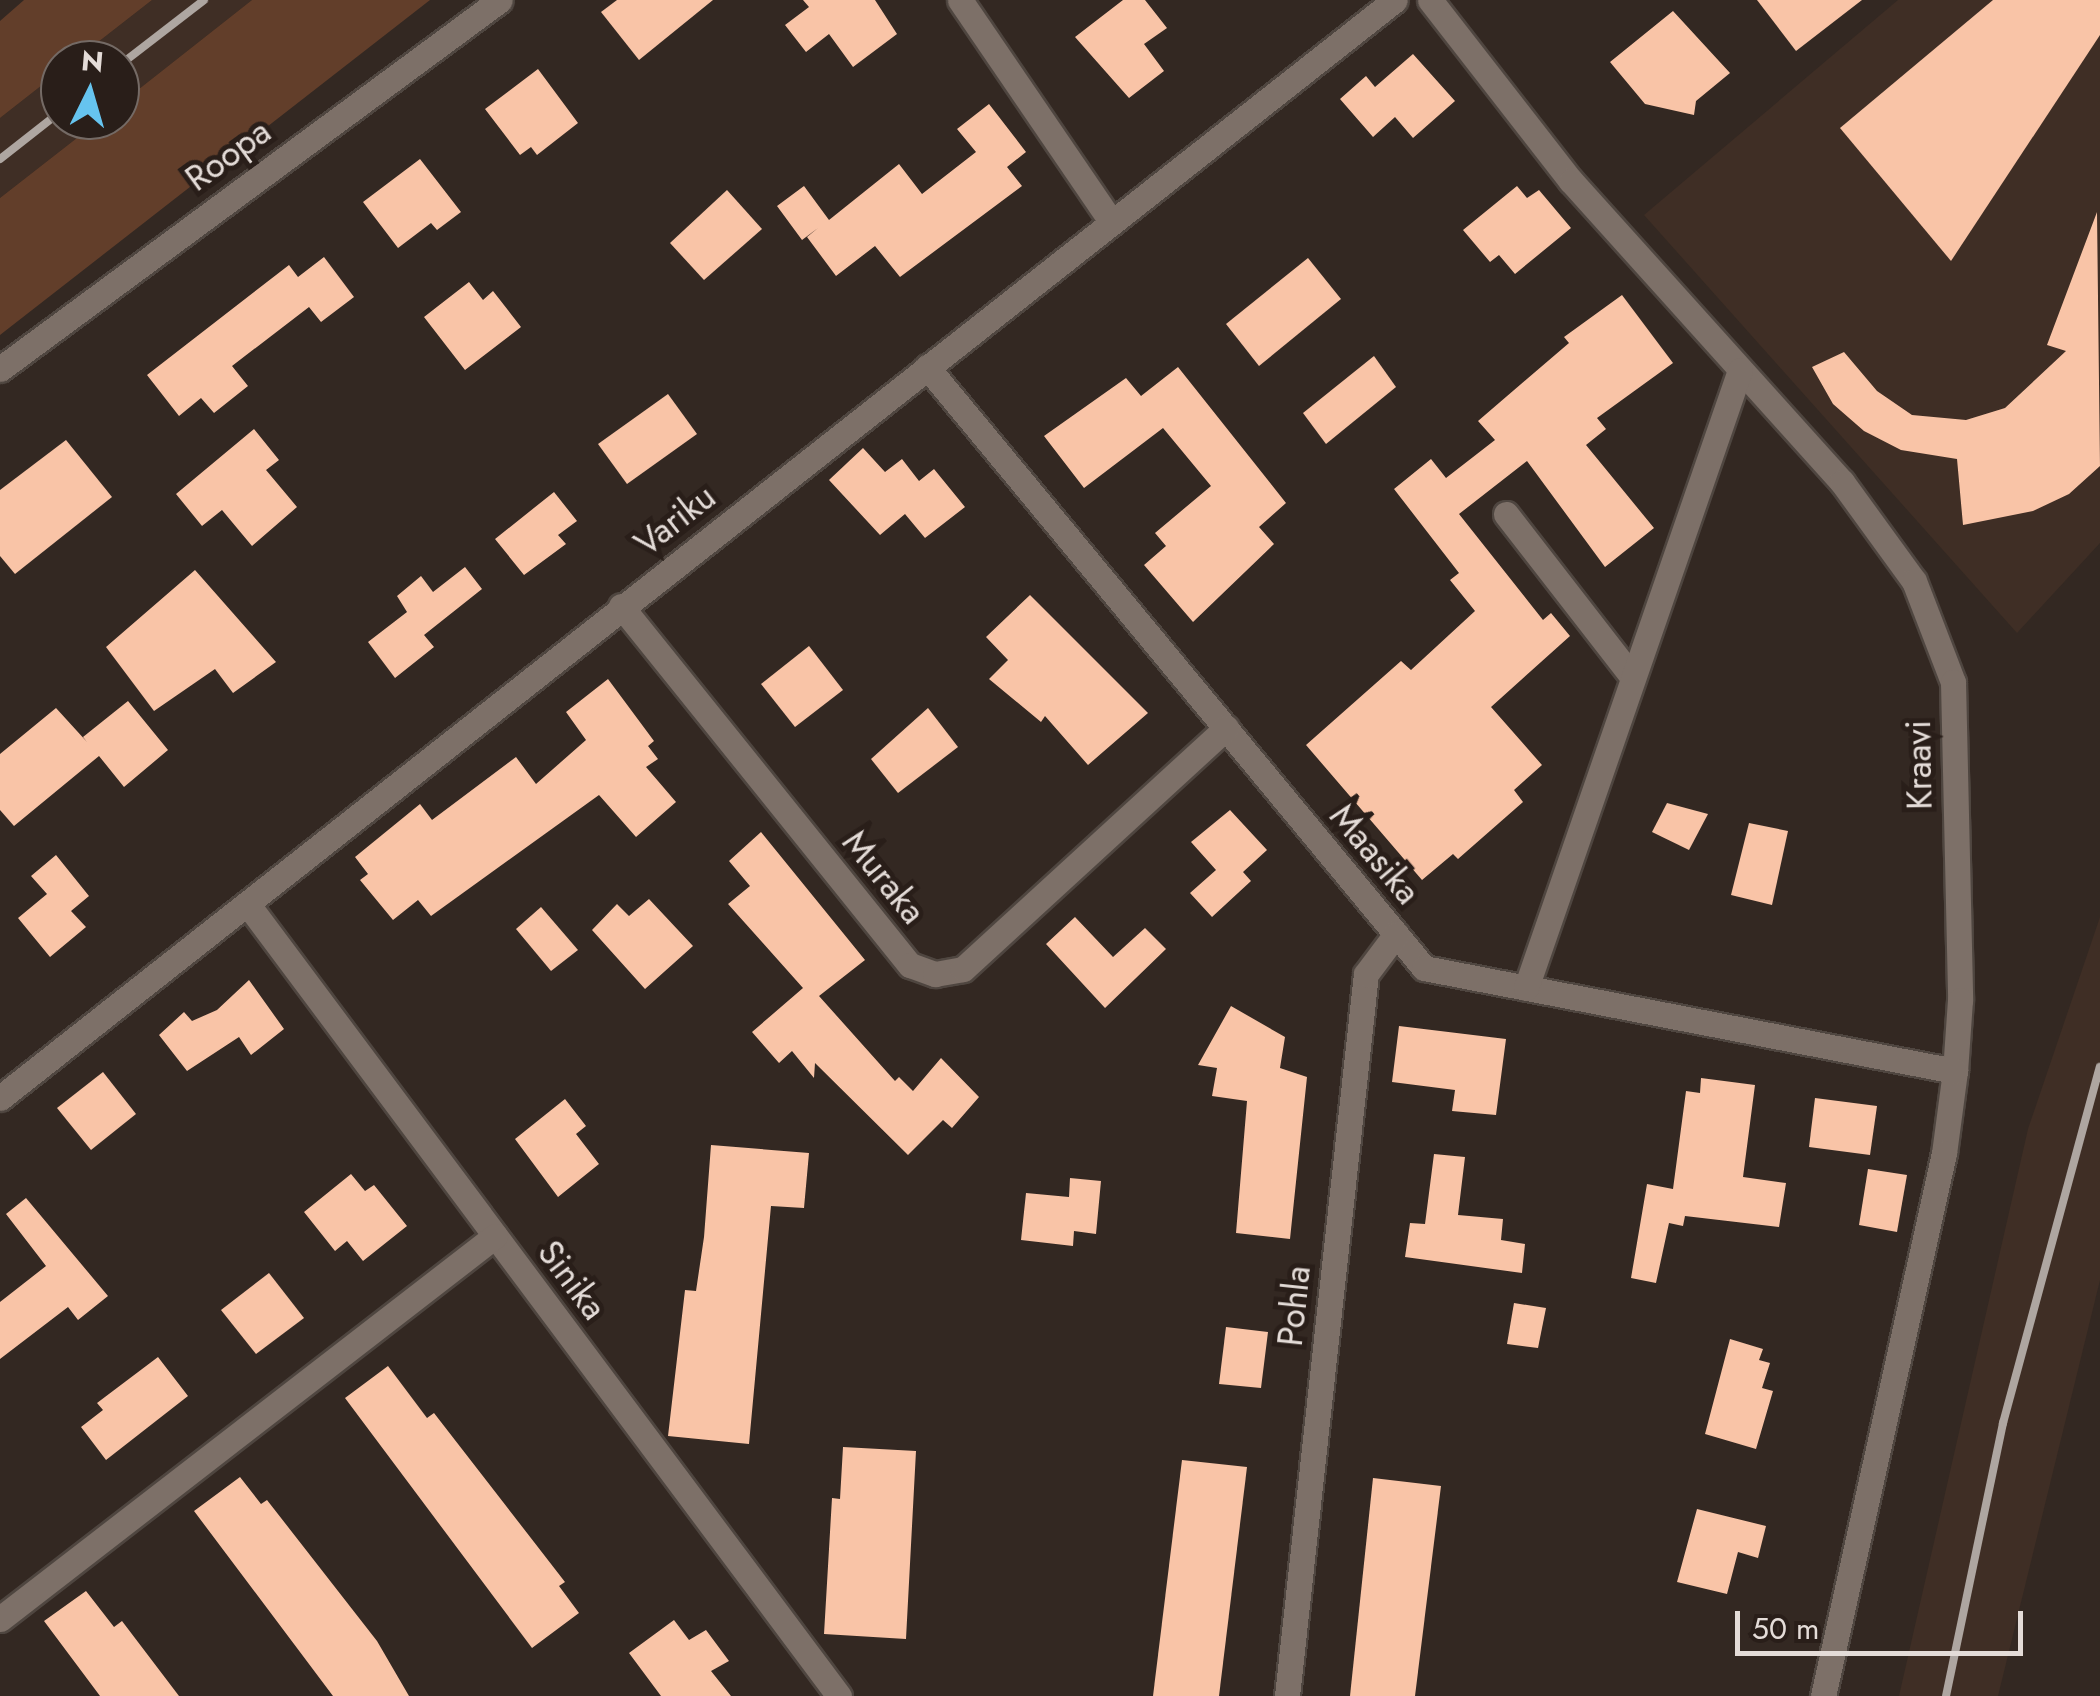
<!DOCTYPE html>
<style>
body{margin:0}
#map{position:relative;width:2100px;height:1696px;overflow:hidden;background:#332822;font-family:Jost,sans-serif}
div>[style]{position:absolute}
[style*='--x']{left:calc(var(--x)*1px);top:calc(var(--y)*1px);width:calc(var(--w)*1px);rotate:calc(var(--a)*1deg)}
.built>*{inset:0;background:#3f2e25}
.green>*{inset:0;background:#623e2a}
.building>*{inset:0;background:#f9c4a7}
.roads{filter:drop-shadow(2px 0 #4f4640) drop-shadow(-2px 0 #4f4640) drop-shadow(0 2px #4f4640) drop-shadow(0 -2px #4f4640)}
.minor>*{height:25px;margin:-12.5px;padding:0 12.5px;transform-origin:12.5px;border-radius:12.5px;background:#7d7068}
.rail>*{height:8px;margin:-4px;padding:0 4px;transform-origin:4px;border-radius:4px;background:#aea6a1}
span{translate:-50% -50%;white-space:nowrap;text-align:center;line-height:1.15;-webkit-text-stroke:10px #291e19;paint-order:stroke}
.street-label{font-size:35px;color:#e4dcd8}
.north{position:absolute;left:40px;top:40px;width:100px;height:100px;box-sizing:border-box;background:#291e19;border:2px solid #746a65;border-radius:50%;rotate:5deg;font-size:28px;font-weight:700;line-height:40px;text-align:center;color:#e4dcd8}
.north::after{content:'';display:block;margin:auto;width:35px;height:45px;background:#66c4ef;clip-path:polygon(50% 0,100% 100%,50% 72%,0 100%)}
.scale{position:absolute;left:1735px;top:1611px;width:288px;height:45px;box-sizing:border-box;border:5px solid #e4dcd8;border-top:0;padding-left:12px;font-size:30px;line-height:35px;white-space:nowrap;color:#e4dcd8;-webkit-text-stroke:8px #291e19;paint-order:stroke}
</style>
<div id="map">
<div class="built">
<i style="clip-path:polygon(152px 0,252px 0,120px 104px,120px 60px,75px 60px)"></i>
<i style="clip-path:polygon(1898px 0,2100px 0,2100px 543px,2017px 633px,1644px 215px)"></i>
<i style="clip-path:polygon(60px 71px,60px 120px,100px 120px,0 198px,0 118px)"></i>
<i style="clip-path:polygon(2100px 917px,2100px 1280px,1998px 1696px,1899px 1696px,2028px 1129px)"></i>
</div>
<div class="green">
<i style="clip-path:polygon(24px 0,152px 0,75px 60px,60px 60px,60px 71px,0 118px,0 21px)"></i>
<i style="clip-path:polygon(252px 0,430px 0,0 335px,0 198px,100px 120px,120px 120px,120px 104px)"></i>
</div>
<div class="building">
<i style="clip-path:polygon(617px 0,713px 0,639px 60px,601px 12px)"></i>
<i style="clip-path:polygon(803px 0,875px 0,897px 34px,853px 67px,829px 34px,806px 52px,785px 25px,809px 7px)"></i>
<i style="clip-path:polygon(1123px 0,1145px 0,1167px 28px,1144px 44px,1164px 71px,1129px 98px,1075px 37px)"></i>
<i style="clip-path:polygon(1757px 0,1862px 0,1796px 51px)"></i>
<i style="clip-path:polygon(1993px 0,2100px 0,2100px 35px,1951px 261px,1840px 128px)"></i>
<i style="clip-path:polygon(1673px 11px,1730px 73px,1696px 101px,1694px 115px,1645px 104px,1610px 62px)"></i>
<i style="clip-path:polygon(1413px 54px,1455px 101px,1413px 138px,1395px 117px,1373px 137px,1340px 99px,1366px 76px,1375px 87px)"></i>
<i style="clip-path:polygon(538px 69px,578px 123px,537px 155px,531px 147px,520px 155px,485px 109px)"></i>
<i style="clip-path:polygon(989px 104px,1026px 152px,1007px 167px,1022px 186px,900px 277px,875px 246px,836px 276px,807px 237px,818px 228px,802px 240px,777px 206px,804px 186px,829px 220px,899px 164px,922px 194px,976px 152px,957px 129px)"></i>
<i style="clip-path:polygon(420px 159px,461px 212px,437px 230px,431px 223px,398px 248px,363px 202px)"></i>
<i style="clip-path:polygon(1517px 186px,1527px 198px,1539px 190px,1571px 228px,1515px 274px,1499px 255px,1490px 262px,1463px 230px)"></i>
<i style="clip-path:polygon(727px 190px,762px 229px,704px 280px,670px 243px)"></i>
<i style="clip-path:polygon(2097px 212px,2100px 466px,2069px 494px,2033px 511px,1963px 525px,1957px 459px,1901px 450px,1864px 431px,1833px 404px,1812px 367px,1844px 352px,1877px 391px,1912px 415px,1966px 420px,2005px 408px,2066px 351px,2047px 345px)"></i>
<i style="clip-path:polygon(324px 257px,354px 297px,321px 322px,309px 307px,232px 366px,248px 386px,214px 413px,201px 398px,179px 416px,147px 375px,289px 265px,298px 277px)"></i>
<i style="clip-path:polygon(1308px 258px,1341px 299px,1259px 366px,1226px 324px)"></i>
<i style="clip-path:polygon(469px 282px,483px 300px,493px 291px,521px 327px,465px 370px,424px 317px)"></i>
<i style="clip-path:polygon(1622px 295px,1673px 363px,1597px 418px,1606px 429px,1586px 445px,1654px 528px,1605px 567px,1527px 461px,1459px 514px,1543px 620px,1551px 613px,1570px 636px,1491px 707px,1542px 765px,1514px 790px,1523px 802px,1458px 859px,1453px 854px,1422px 880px,1306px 745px,1401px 661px,1411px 670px,1475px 611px,1450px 580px,1459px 573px,1394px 489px,1431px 459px,1446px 478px,1495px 440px,1478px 421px,1569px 343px,1564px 337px)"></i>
<i style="clip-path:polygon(1374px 356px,1396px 387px,1326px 444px,1303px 413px)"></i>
<i style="clip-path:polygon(1178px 367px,1286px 503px,1259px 527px,1274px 544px,1193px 622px,1144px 565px,1166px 546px,1155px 533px,1211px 486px,1163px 428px,1084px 488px,1044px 436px,1126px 378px,1141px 396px)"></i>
<i style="clip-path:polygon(668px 394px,697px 434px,627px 484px,598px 444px)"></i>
<i style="clip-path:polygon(254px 429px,279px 460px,266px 470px,297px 507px,252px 546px,222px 510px,202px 526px,176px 494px)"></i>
<i style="clip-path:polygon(66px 440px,112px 497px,15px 574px,0 556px,0 490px)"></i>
<i style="clip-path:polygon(863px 448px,885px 472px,902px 459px,919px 481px,934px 469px,965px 507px,925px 538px,905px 514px,880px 535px,829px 480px)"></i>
<i style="clip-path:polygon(554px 492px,577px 521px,558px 535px,566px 544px,524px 575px,495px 539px)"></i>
<i style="clip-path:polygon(465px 567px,482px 589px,424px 635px,434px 647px,395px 678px,368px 642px,407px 612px,397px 596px,421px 576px,433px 592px)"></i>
<i style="clip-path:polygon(195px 570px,276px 662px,233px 693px,215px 669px,154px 711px,106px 647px)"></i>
<i style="clip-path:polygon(1030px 595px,1148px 713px,1088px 765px,1045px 716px,1041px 722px,989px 679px,1008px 660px,986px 637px)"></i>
<i style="clip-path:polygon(809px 646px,843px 690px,795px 727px,761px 684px)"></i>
<i style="clip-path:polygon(608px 679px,654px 741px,648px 746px,658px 759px,646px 767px,676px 802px,636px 837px,599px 795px,431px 916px,418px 900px,393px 920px,360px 880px,368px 874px,355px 857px,420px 804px,432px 820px,516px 757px,536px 784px,586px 740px,566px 712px)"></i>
<i style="clip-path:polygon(128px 701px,168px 750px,124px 787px,99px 756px,14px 826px,0 810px,0 754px,56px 708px,87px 742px,83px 737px)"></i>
<i style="clip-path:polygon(928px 708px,958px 747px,898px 793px,871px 759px)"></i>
<i style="clip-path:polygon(1667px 803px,1708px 814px,1689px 850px,1652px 832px)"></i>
<i style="clip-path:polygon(1230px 810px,1267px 850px,1243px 872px,1251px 881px,1212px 917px,1190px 893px,1216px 870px,1191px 842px)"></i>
<i style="clip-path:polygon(1749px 823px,1788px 831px,1772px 905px,1731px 895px)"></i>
<i style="clip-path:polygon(761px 832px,865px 960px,819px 996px,895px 1081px,899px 1077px,913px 1091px,941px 1058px,979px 1097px,952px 1128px,943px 1120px,908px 1155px,815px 1063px,814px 1078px,792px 1051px,779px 1063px,752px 1032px,803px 988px,728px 904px,750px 886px,729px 861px)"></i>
<i style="clip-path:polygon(56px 855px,89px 896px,71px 911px,86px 927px,50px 957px,18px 918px,47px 894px,31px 876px)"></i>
<i style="clip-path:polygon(649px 899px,693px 946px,645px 989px,592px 930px,617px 904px,629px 916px)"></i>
<i style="clip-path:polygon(541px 907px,578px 950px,551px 971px,516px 929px)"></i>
<i style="clip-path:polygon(1075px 917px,1113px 957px,1145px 928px,1166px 949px,1105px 1008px,1046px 944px)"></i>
<i style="clip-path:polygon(249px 980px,284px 1029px,251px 1055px,239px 1037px,187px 1071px,159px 1035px,184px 1012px,192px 1021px,217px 1010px)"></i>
<i style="clip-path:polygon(1231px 1006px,1285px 1037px,1280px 1068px,1307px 1077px,1290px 1239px,1236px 1233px,1247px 1101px,1212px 1096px,1217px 1068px,1198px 1065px)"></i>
<i style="clip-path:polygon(1399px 1026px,1506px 1039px,1496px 1115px,1452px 1111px,1455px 1090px,1392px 1082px)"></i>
<i style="clip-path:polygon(103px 1072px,136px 1114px,91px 1150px,57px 1108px)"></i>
<i style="clip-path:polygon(1701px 1078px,1755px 1085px,1743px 1177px,1786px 1183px,1779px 1227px,1685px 1216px,1683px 1226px,1669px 1223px,1656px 1283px,1631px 1278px,1647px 1184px,1673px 1189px,1686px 1091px,1700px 1093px)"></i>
<i style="clip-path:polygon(1815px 1098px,1877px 1106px,1870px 1155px,1809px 1147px)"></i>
<i style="clip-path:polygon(565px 1099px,586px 1126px,576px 1134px,599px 1164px,558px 1197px,515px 1139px)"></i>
<i style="clip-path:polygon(711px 1145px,809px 1153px,804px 1208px,771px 1206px,749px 1444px,668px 1436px,685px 1290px,696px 1291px,704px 1237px)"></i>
<i style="clip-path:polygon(1434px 1154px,1465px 1157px,1458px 1215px,1503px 1219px,1501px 1240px,1525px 1244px,1522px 1273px,1405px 1257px,1410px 1223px,1425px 1224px)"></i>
<i style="clip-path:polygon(1868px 1169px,1907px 1175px,1897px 1232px,1859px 1225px)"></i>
<i style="clip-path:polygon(351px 1174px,365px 1191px,374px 1185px,407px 1226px,363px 1261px,347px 1241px,335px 1251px,304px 1212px)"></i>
<i style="clip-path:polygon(1070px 1178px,1101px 1181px,1096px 1234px,1074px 1231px,1073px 1246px,1021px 1240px,1026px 1193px,1069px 1197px)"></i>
<i style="clip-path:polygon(26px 1198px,108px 1296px,78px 1320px,68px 1307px,0 1359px,0 1302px,46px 1266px,6px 1214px)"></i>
<i style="clip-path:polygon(269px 1273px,304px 1318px,256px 1354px,221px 1310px)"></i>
<i style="clip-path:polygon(1514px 1303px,1546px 1308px,1538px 1348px,1507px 1344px)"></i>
<i style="clip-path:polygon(1226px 1327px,1268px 1332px,1261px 1388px,1219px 1384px)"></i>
<i style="clip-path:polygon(1730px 1339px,1763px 1349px,1759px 1360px,1770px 1363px,1762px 1388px,1773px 1391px,1756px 1449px,1705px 1434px)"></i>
<i style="clip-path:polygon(158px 1357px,188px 1396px,106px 1460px,81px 1427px,103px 1410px,97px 1403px)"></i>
<i style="clip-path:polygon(388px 1366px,427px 1418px,434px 1413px,565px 1582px,559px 1586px,579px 1613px,532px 1648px,345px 1398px)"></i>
<i style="clip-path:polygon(843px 1447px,916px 1451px,906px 1639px,824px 1634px,832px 1498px,840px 1499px)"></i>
<i style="clip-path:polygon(1182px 1460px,1247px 1467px,1219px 1696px,1153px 1696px)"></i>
<i style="clip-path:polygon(240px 1477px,261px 1504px,267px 1500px,377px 1641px,409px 1696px,333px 1696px,194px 1511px)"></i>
<i style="clip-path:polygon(1373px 1478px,1441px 1486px,1415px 1696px,1350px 1696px)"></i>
<i style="clip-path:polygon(1697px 1509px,1766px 1526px,1758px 1558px,1738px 1552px,1727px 1594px,1677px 1582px)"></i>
<i style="clip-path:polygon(86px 1591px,114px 1627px,122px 1621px,179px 1696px,100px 1696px,44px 1621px)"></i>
<i style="clip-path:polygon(674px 1620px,689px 1640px,706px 1630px,729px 1661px,711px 1671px,731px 1696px,661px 1696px,629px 1653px)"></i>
</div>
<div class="roads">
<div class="minor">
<i style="--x:960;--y:0;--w:266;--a:55.7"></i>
<i style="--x:1430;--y:0;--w:229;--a:52.1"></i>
<i style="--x:1571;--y:181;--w:405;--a:48"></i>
<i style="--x:1842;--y:482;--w:122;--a:54"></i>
<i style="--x:1914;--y:581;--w:108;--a:68.9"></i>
<i style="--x:1953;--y:682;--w:318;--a:88.7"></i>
<i style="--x:1960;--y:1000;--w:71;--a:94"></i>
<i style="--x:1955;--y:1071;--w:83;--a:97.6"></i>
<i style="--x:1944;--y:1153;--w:556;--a:102.56"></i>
<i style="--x:927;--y:367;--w:780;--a:50.41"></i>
<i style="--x:1424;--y:968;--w:541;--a:10.98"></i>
<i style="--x:0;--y:369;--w:621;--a:-36.43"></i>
<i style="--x:1506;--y:514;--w:207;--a:52.2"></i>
<i style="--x:621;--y:606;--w:461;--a:51.2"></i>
<i style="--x:910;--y:965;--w:27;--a:20"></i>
<i style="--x:935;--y:974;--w:28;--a:-10"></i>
<i style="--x:963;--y:969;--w:357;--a:-42.5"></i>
<i style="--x:249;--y:906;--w:986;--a:53.25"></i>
<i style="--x:1526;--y:988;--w:654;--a:-70.9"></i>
<i style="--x:0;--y:1098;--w:1775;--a:-38.21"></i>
<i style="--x:0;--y:1619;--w:626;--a:-37.73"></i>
<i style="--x:1287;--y:1696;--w:726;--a:-83.76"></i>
<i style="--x:1366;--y:974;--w:50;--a:-53.1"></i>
</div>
</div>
<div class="rail">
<i style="--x:120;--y:65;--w:106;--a:-37.7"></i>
<i style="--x:0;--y:159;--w:76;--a:-38.1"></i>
<i style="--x:1946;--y:1696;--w:279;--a:-78.2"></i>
<i style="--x:2003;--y:1423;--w:369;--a:-74.8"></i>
</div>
<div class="street-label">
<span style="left:228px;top:155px;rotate:-36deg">Roopa</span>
<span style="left:675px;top:520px;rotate:-38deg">Variku</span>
<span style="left:1919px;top:765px;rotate:-91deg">Kraavi</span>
<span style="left:1375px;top:854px;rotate:50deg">Maasika</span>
<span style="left:884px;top:877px;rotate:51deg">Muraka</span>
<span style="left:572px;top:1280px;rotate:53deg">Sinika</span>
<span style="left:1294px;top:1306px;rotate:-84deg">Pohla</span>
</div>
<div class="north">N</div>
<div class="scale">50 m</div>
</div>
